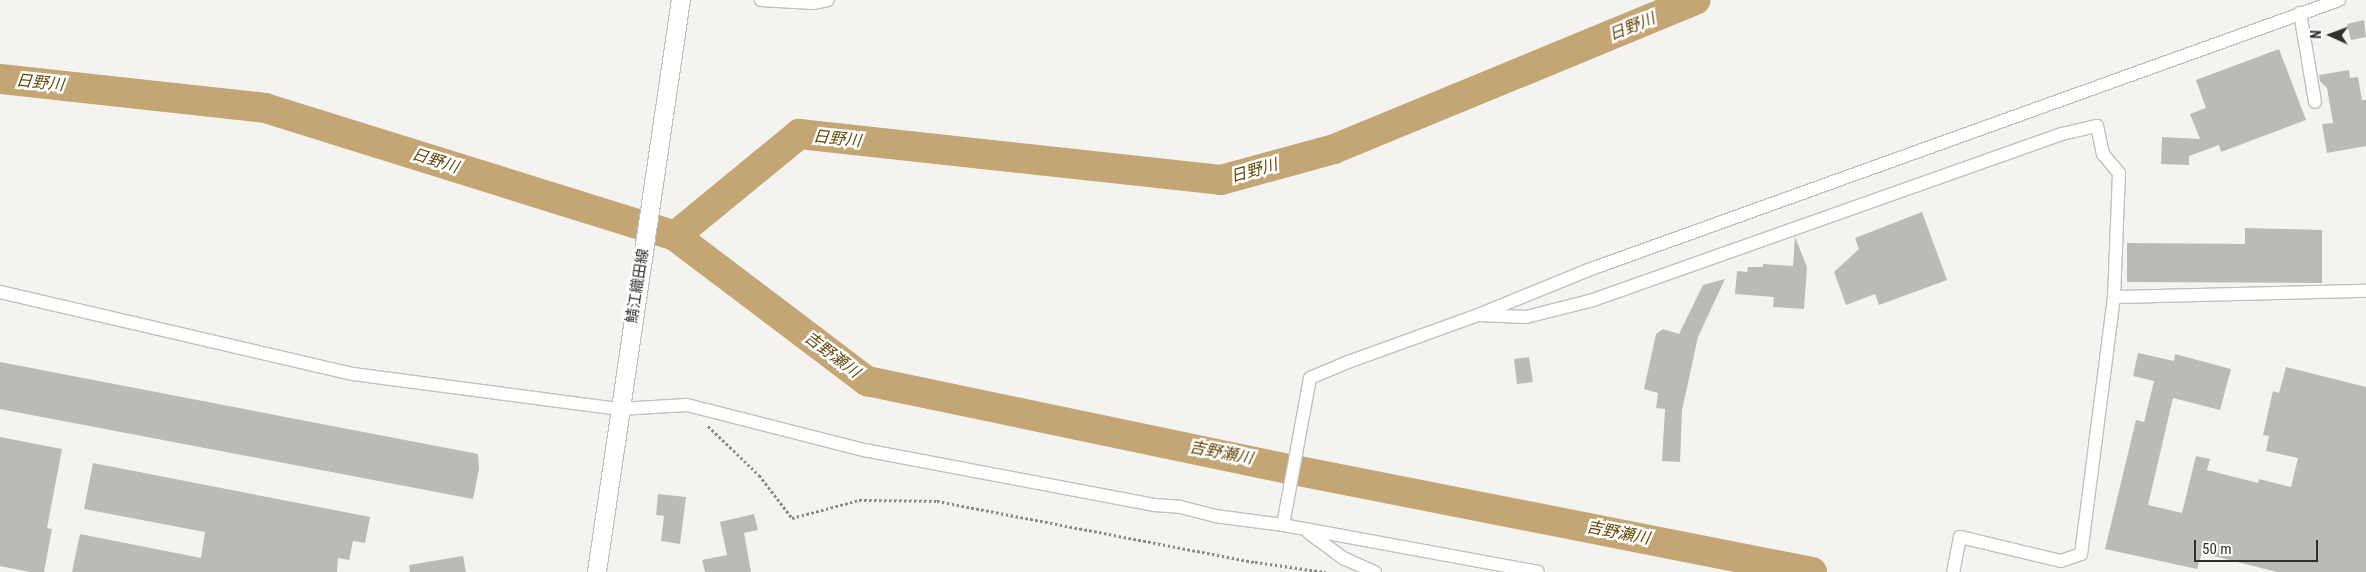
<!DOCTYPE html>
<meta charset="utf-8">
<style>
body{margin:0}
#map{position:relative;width:2366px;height:572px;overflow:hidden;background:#f5f3ef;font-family:"Roboto Condensed","Noto Sans JP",sans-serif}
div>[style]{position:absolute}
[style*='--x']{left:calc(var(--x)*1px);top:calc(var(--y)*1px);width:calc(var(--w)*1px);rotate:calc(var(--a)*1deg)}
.river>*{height:30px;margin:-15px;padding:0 15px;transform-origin:15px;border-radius:15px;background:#c3a674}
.building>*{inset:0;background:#bcbab6}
.path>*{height:3px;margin-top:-1.5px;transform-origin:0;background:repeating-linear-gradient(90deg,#8c8b89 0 2.5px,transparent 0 5px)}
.roads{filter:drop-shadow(1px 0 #c2c0bc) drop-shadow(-1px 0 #c2c0bc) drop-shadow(0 1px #c2c0bc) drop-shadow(0 -1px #c2c0bc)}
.street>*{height:12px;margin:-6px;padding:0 6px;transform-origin:6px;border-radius:6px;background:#fff}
.secondary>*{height:18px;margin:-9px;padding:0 9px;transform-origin:9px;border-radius:9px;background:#fff}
span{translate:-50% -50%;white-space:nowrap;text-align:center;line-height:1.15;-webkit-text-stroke:5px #fff;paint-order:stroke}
.street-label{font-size:15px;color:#302f2e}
.water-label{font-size:16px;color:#644706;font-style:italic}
.north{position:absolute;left:2306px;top:10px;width:50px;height:50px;-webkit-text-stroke:4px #fff;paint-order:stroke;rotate:272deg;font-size:14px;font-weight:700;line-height:20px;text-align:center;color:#302f2e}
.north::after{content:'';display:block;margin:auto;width:18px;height:22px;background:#302f2e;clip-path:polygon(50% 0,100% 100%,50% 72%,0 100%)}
.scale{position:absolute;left:2194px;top:540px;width:124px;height:22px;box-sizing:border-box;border:2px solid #302f2e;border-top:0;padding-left:6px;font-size:15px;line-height:18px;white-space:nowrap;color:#302f2e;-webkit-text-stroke:4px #fff;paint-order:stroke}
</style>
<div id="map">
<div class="river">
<i style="--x:0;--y:79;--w:267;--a:6.2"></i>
<i style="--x:265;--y:108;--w:430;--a:17.3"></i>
<i style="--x:675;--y:236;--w:241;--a:37.1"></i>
<i style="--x:867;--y:381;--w:436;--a:11.8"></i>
<i style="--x:1294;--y:470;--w:528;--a:11.14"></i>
<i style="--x:675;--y:236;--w:161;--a:-39.4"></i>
<i style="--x:799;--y:134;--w:424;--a:6.2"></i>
<i style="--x:1221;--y:180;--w:117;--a:-15.3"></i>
<i style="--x:1334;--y:149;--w:391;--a:-22.4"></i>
</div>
<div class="building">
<i style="clip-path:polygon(2364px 20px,2366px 37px,2351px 40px,2347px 24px)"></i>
<i style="clip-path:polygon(2279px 49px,2306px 120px,2221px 152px,2219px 145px,2189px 156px,2189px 165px,2161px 164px,2162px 137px,2200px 139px,2190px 114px,2206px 108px,2196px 80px)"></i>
<i style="clip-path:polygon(2349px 70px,2350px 78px,2358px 77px,2362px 100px,2366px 100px,2366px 146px,2327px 153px,2322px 124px,2333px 123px,2327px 88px,2320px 81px,2319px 75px)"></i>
<i style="clip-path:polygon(1922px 212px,1947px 280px,1879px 305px,1875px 294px,1846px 305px,1834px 272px,1859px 249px,1855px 238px)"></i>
<i style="clip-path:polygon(2245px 228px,2322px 230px,2322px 283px,2127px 282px,2127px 243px,2245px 244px)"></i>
<i style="clip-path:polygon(1795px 237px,1807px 267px,1804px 309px,1773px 307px,1774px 297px,1735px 294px,1737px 271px,1747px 272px,1748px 267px,1763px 267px,1763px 264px,1793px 266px)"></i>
<i style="clip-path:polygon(1725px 279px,1698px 337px,1682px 410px,1680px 462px,1662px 461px,1665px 409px,1656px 408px,1658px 393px,1644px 389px,1656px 334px,1663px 329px,1679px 334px,1703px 285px)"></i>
<i style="clip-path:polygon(2138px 353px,2174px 361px,2175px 354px,2231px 369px,2220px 410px,2173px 398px,2148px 505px,2182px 513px,2196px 456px,2210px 459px,2207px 470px,2258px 483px,2259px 479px,2291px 487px,2298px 458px,2266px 451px,2269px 436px,2263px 435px,2273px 391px,2279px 393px,2286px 367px,2366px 387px,2366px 572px,2277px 572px,2202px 553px,2197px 569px,2105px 549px,2136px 420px,2144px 422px,2154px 381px,2133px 376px)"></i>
<i style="clip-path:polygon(1529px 357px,1533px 382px,1517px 384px,1514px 359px)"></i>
<i style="clip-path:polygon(0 362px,478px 454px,479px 469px,473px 499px,0 409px)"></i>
<i style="clip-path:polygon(0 437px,62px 449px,47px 528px,52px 529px,44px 572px,30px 572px,0 566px)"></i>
<i style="clip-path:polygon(93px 463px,370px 517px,365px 543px,353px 541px,349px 560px,338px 558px,337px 572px,72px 572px,80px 534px,201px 558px,205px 532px,84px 509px)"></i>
<i style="clip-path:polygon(658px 494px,686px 497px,680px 544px,661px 541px,664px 516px,656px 515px)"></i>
<i style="clip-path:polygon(754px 514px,758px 530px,744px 533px,751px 572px,705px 572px,702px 560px,727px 555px,720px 522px)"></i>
<i style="clip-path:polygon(463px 556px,466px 572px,410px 572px,409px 565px)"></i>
</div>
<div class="path">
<i style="--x:708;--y:426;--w:71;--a:43.9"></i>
<i style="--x:759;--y:475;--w:54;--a:52.5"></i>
<i style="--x:792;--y:518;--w:69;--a:-15"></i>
<i style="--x:859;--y:500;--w:78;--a:0.7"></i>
<i style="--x:937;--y:501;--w:324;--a:10.9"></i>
<i style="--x:1255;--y:562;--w:71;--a:8.1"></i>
</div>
<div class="roads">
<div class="street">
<i style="--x:761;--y:0;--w:52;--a:3.3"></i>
<i style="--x:813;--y:3;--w:15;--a:-11"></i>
<i style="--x:2300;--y:13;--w:90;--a:80.4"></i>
<i style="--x:0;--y:292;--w:362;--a:13.1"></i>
<i style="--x:353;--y:374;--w:269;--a:7.5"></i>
<i style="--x:620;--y:409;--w:67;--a:-3.4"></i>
<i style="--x:687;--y:405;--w:183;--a:14.3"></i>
<i style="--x:864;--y:450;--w:295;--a:10.7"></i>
<i style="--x:1154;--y:505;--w:26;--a:4"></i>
<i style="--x:1180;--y:507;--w:36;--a:14"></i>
<i style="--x:1215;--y:516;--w:69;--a:7.5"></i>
<i style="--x:1283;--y:525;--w:259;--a:10.4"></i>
<i style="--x:2114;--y:297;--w:252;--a:-1.4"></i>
<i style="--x:1478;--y:315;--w:48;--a:2.4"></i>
<i style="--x:1526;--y:317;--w:69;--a:-14.2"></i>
<i style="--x:1593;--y:300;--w:498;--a:-19.5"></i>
<i style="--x:2062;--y:134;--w:36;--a:-13"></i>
<i style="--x:2097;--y:126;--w:29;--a:78"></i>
<i style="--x:2103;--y:154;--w:25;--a:50"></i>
<i style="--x:2119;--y:173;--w:124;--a:92.3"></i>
<i style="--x:2114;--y:297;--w:259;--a:97.3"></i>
<i style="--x:2081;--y:554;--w:21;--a:161"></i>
<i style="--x:2061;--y:561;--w:104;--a:-166.6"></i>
<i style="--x:1960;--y:537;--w:36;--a:101"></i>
<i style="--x:1283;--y:525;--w:149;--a:-79.6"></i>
<i style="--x:1310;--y:378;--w:38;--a:-23"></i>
<i style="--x:1345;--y:363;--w:141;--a:-19.8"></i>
<i style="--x:1478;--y:315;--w:122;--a:-22.2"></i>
<i style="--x:1591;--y:269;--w:795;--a:-19.78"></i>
<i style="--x:1309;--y:533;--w:42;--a:36.3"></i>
<i style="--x:1343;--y:558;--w:35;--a:24"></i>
</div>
<div class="secondary">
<i style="--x:597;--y:572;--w:578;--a:-81.65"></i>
</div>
</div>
<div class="street-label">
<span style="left:638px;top:286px;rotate:-81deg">鯖江織田線</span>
</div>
<div class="water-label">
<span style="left:1632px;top:27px;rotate:-22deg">日野川</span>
<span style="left:40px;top:83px;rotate:6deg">日野川</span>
<span style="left:837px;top:139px;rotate:6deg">日野川</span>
<span style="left:435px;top:161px;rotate:17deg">日野川</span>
<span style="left:1254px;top:171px;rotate:-16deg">日野川</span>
<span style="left:832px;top:355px;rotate:37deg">吉野瀬川</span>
<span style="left:1221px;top:453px;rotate:11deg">吉野瀬川</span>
<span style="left:1618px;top:533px;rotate:11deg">吉野瀬川</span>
</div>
<div class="north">N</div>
<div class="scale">50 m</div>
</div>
